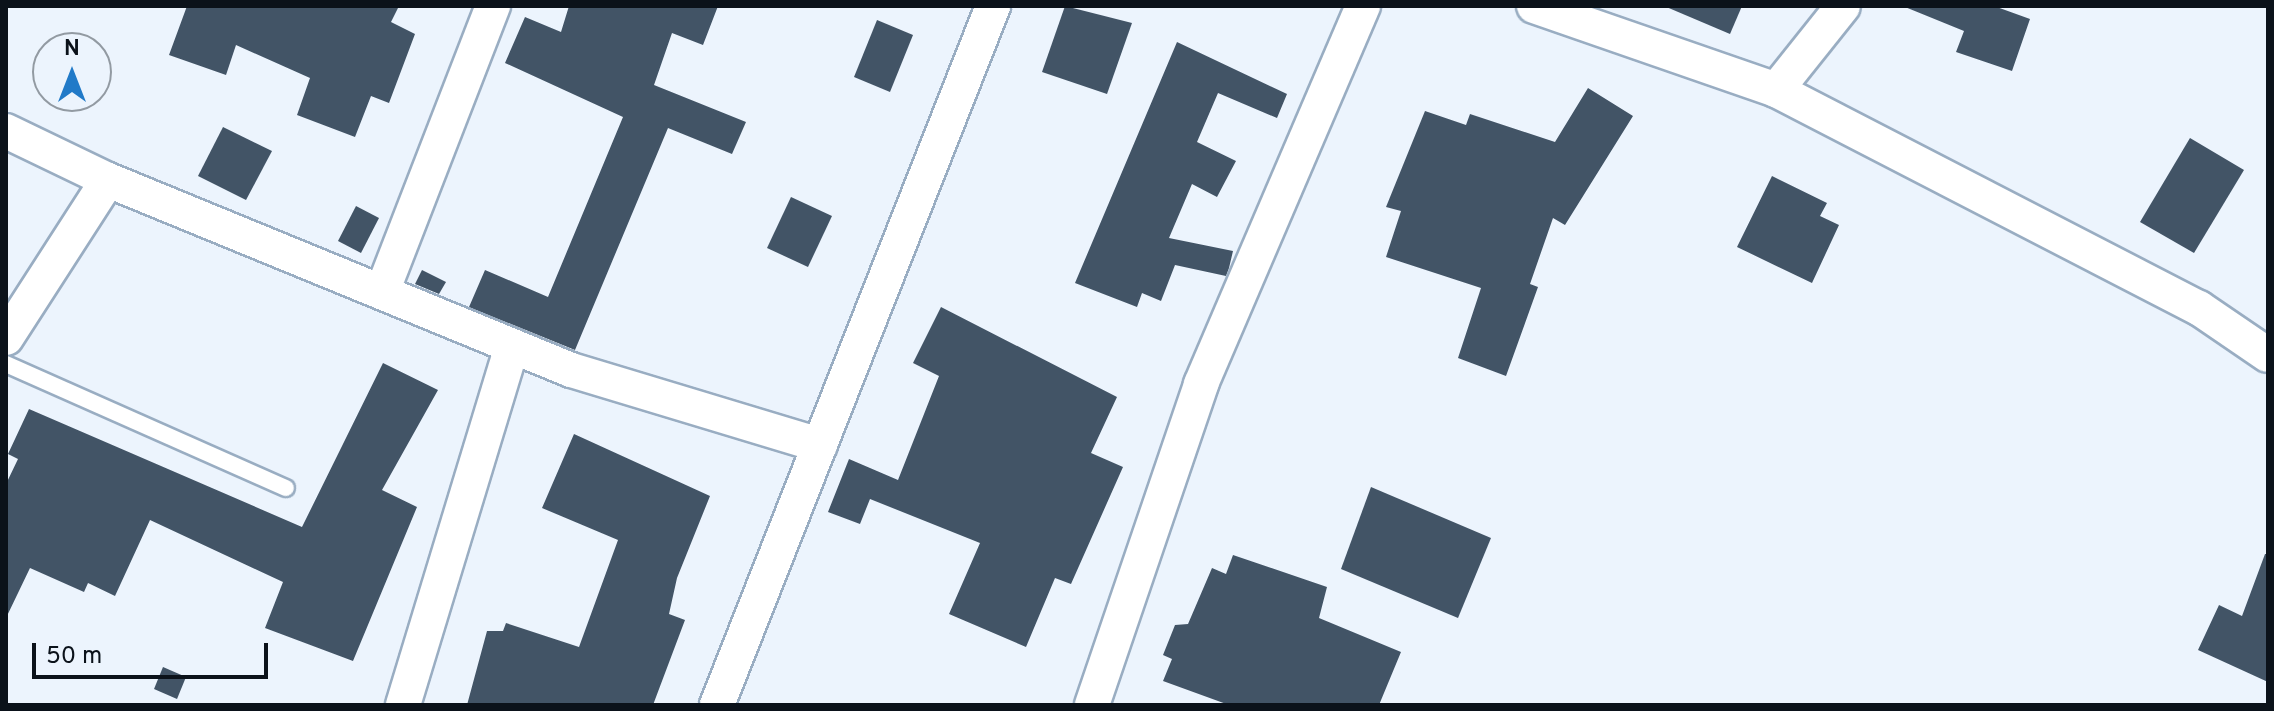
<!DOCTYPE html>
<style>
body{margin:0}
#map{position:relative;width:2274px;height:711px;overflow:hidden;background:#ecf4fd;font-family:Overpass,sans-serif}
div>[style]{position:absolute}
[style*='--x']{left:calc(var(--x)*1px);top:calc(var(--y)*1px);width:calc(var(--w)*1px);rotate:calc(var(--a)*1deg)}
.building>*{inset:0;background:#425466}
.roads{filter:drop-shadow(2px 0 #99adc2) drop-shadow(-2px 0 #99adc2) drop-shadow(0 2px #99adc2) drop-shadow(0 -2px #99adc2)}
.lane>*{height:16px;margin:-8px;padding:0 8px;transform-origin:8px;border-radius:8px;background:#fff}
.street>*{height:34px;margin:-17px;padding:0 17px;transform-origin:17px;border-radius:17px;background:#fff}
span{translate:-50% -50%;white-space:nowrap;text-align:center;line-height:1.15;-webkit-text-stroke:8px #ecf4fd;paint-order:stroke}
.frame{position:absolute;inset:0;border:8px solid #0b121a;pointer-events:none}
.north{position:absolute;left:32px;top:32px;width:80px;height:80px;box-sizing:border-box;background:#ecf4fd;border:2px solid #929aa2;border-radius:50%;rotate:0deg;font-size:22px;font-weight:700;line-height:32px;text-align:center;color:#0b121a}
.north::after{content:'';display:block;margin:auto;width:28px;height:36px;background:#217ac8;clip-path:polygon(50% 0,100% 100%,50% 72%,0 100%)}
.scale{position:absolute;left:32px;top:643px;width:236px;height:36px;box-sizing:border-box;border:4px solid #0b121a;border-top:0;padding-left:10px;font-size:24px;line-height:28px;white-space:nowrap;color:#0b121a;-webkit-text-stroke:6px #ecf4fd;paint-order:stroke}
</style>
<div id="map">
<div class="building">
<i style="clip-path:polygon(187px 6px,399px 6px,391px 22px,415px 34px,389px 103px,371px 96px,355px 137px,297px 115px,310px 78px,236px 45px,226px 75px,169px 55px)"></i>
<i style="clip-path:polygon(569px 6px,718px 6px,703px 45px,672px 33px,654px 85px,746px 122px,732px 154px,668px 128px,575px 350px,469px 307px,485px 270px,548px 297px,623px 117px,505px 63px,525px 17px,561px 32px)"></i>
<i style="clip-path:polygon(1065px 6px,1132px 23px,1107px 94px,1042px 72px)"></i>
<i style="clip-path:polygon(1664px 6px,1742px 6px,1730px 34px)"></i>
<i style="clip-path:polygon(1994px 6px,2030px 19px,2012px 71px,1956px 52px,1964px 31px,1905px 7px)"></i>
<i style="clip-path:polygon(877px 20px,913px 35px,890px 92px,854px 77px)"></i>
<i style="clip-path:polygon(1177px 42px,1287px 94px,1277px 118px,1218px 93px,1197px 142px,1236px 161px,1217px 197px,1192px 184px,1169px 238px,1233px 251px,1229px 268px,1226px 276px,1175px 265px,1161px 301px,1142px 293px,1137px 307px,1075px 283px)"></i>
<i style="clip-path:polygon(1588px 88px,1633px 116px,1565px 225px,1553px 218px,1530px 284px,1538px 287px,1506px 376px,1458px 358px,1481px 288px,1386px 257px,1401px 211px,1386px 207px,1425px 111px,1466px 125px,1470px 114px,1555px 142px)"></i>
<i style="clip-path:polygon(223px 127px,272px 151px,246px 200px,198px 176px)"></i>
<i style="clip-path:polygon(2190px 138px,2244px 170px,2194px 253px,2140px 222px)"></i>
<i style="clip-path:polygon(1772px 176px,1827px 203px,1820px 216px,1839px 225px,1812px 283px,1737px 247px)"></i>
<i style="clip-path:polygon(791px 197px,832px 216px,808px 267px,767px 248px)"></i>
<i style="clip-path:polygon(356px 206px,379px 218px,361px 253px,338px 241px)"></i>
<i style="clip-path:polygon(422px 270px,446px 282px,439px 294px,415px 284px)"></i>
<i style="clip-path:polygon(941px 307px,1117px 397px,1091px 453px,1123px 467px,1071px 584px,1055px 578px,1026px 647px,949px 614px,980px 543px,870px 499px,860px 524px,828px 512px,849px 459px,898px 480px,939px 376px,913px 363px)"></i>
<i style="clip-path:polygon(383px 363px,438px 390px,382px 490px,417px 507px,353px 661px,265px 628px,283px 582px,150px 520px,115px 596px,88px 583px,84px 592px,30px 568px,6px 618px,6px 484px,18px 459px,8px 454px,29px 409px,302px 527px)"></i>
<i style="clip-path:polygon(574px 434px,710px 496px,677px 578px,669px 614px,685px 620px,653px 705px,467px 705px,487px 631px,503px 631px,506px 623px,579px 647px,618px 540px,542px 508px)"></i>
<i style="clip-path:polygon(1371px 487px,1491px 538px,1458px 618px,1341px 569px)"></i>
<i style="clip-path:polygon(2265px 554px,2268px 554px,2268px 682px,2198px 650px,2219px 605px,2242px 616px)"></i>
<i style="clip-path:polygon(1233px 555px,1327px 587px,1319px 618px,1401px 652px,1379px 705px,1229px 705px,1163px 681px,1172px 659px,1163px 655px,1175px 625px,1188px 624px,1212px 568px,1226px 574px)"></i>
<i style="clip-path:polygon(163px 667px,186px 677px,177px 699px,154px 689px)"></i>
</div>
<div class="roads">
<div class="lane">
<i style="--x:6;--y:364;--w:306;--a:23.9"></i>
</div>
<div class="street">
<i style="--x:1534;--y:6;--w:256;--a:19.1"></i>
<i style="--x:1776;--y:90;--w:476;--a:27.3"></i>
<i style="--x:2199;--y:308;--w:83;--a:34.3"></i>
<i style="--x:1776;--y:90;--w:107;--a:-51.4"></i>
<i style="--x:6;--y:131;--w:113;--a:25.7"></i>
<i style="--x:382;--y:292;--w:307;--a:-68.8"></i>
<i style="--x:6;--y:338;--w:188;--a:-57.2"></i>
<i style="--x:108;--y:180;--w:500;--a:22.31"></i>
<i style="--x:571;--y:370;--w:260;--a:16.8"></i>
<i style="--x:403;--y:705;--w:375;--a:-73.1"></i>
<i style="--x:717;--y:705;--w:752;--a:-68.45"></i>
<i style="--x:1092;--y:705;--w:339;--a:-71.2"></i>
<i style="--x:1201;--y:384;--w:411;--a:-66.8"></i>
</div>
</div>
<div class="frame"></div>
<div class="north">N</div>
<div class="scale">50 m</div>
</div>
